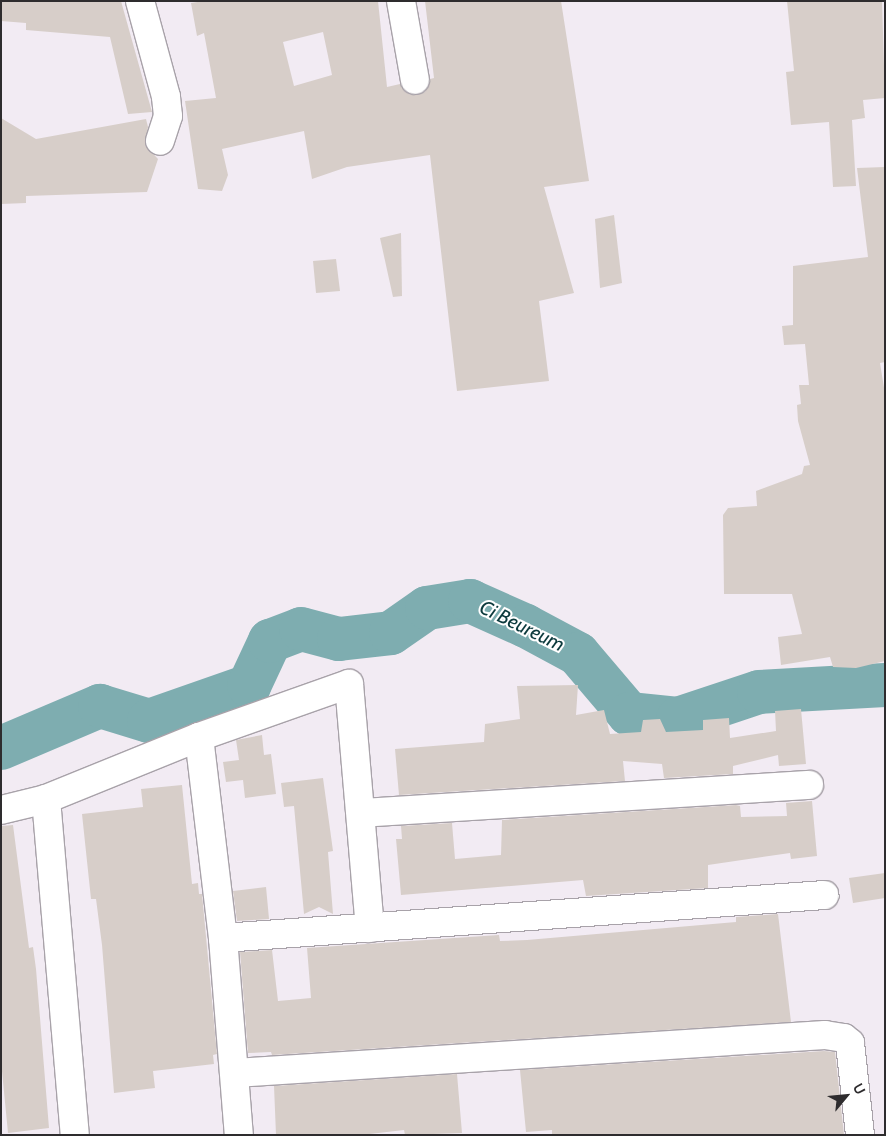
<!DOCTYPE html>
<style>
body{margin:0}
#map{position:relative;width:886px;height:1136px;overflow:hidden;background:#f2ebf3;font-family:Cabin,sans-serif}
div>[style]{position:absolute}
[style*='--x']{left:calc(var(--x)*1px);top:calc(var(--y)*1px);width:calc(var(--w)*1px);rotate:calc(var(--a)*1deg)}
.river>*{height:44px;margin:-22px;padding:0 22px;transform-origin:22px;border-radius:22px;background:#7eadb0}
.building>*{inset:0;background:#d7cec9}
.roads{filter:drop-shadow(1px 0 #a8a2a9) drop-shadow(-1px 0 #a8a2a9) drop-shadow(0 1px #a8a2a9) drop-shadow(0 -1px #a8a2a9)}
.minor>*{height:28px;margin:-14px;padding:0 14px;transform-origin:14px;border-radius:14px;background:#fff}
span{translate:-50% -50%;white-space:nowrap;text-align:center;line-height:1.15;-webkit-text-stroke:4px #fff;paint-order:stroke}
.water-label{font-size:20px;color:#0c3a3d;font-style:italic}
.frame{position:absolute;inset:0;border:2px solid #2e2c2e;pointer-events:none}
.north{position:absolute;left:821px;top:1071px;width:50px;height:50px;-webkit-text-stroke:4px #fff;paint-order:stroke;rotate:62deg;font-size:14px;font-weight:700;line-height:20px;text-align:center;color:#2e2c2e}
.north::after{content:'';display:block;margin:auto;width:18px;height:22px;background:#2e2c2e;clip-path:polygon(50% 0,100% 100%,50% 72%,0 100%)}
</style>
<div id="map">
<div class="river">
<i style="--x:1;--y:748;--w:108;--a:-23"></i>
<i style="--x:100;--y:706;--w:51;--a:17"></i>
<i style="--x:149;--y:721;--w:106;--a:-19.3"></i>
<i style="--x:249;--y:686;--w:50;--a:-65"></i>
<i style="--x:270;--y:641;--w:33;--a:-21"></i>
<i style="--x:301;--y:629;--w:39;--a:15"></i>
<i style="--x:339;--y:639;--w:52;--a:-6.6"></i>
<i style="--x:391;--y:633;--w:44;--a:-34.8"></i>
<i style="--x:427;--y:608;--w:44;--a:-9.2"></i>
<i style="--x:470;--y:601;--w:61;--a:24.1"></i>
<i style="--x:526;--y:626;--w:59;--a:28.3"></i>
<i style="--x:578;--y:654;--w:79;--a:49.6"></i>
<i style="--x:629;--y:714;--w:49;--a:5.8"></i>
<i style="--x:678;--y:719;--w:85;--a:-18.4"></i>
<i style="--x:759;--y:692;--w:126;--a:-3.2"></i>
</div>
<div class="building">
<i style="clip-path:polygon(1px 1px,121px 1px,152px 112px,128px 114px,110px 37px,26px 30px,26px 23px,1px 21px)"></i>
<i style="clip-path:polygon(evenodd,204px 1px,378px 1px,387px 87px,400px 84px,409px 94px,417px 95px,425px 92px,430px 79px,434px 78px,425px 1px,561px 1px,589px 181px,544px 187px,574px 293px,539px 301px,549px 381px,457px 391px,430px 155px,347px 167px,312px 179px,304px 131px,222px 149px,228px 175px,222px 191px,198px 189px,185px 101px,216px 98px,204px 33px,197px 36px,191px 3px,204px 1px,323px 32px,332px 75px,294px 86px,283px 42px,323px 32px)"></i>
<i style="clip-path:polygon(787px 1px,882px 1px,885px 98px,863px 100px,865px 118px,852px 120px,856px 186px,833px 187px,829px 122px,791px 125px,786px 72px,794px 71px)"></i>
<i style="clip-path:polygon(1px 118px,36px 139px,146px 119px,148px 127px,145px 145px,158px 159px,147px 192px,26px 196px,26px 203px,1px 204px)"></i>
<i style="clip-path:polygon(885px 167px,885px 362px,880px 363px,885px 394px,885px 661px,856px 668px,833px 667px,830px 657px,781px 665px,778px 637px,802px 634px,792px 594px,724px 594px,723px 515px,728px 508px,757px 506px,756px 491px,802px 474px,804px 466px,810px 465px,798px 421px,797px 405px,801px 404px,799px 385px,809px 385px,805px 344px,784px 345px,782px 326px,793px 325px,793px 266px,868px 257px,857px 168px)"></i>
<i style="clip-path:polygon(614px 215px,622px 283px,600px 288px,595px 219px)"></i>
<i style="clip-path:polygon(401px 233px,402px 296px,393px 297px,380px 238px)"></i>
<i style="clip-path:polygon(336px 259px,340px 291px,316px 293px,313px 261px)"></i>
<i style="clip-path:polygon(578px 685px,576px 715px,604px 710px,610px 734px,641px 732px,643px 720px,660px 719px,666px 732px,703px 730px,703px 720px,729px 718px,730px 738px,776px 731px,775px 711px,801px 709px,806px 764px,779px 766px,778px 755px,733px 766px,733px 774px,664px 778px,662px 764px,623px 761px,625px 781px,399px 795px,395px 749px,484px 742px,485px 724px,520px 719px,517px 686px)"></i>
<i style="clip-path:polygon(262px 735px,264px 755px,271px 754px,276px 794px,245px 798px,243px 780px,226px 782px,223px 762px,239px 760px,236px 740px)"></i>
<i style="clip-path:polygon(323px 778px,333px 851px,328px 852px,333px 914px,319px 907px,304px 914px,294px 806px,284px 807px,281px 783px)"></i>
<i style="clip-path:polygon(182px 785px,192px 884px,198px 883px,199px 894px,202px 894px,217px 1054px,213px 1055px,214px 1064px,153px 1071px,155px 1088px,114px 1093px,102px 945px,96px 899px,91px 899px,82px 814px,143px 807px,141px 789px)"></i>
<i style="clip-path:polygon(812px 801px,817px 856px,791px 859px,790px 853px,708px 865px,708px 888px,586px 896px,583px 880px,401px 895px,396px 839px,402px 839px,401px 826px,452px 823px,455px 859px,501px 855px,502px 820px,736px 805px,740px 806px,741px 817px,787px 816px,786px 803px)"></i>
<i style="clip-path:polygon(13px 825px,29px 948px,33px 947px,36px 969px,49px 1128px,8px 1133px,1px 1061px,1px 826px)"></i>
<i style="clip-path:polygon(885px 873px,885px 898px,853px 903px,849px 878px)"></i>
<i style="clip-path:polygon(266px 887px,269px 919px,237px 921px,233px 891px)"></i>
<i style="clip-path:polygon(778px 914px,791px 1022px,272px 1055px,271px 1052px,248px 1053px,240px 952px,272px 950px,278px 1001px,311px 998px,307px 948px,499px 935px,500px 941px,527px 940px,736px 922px,736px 917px)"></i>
<i style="clip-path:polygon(824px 1051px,835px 1052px,844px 1135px,552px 1135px,552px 1130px,526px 1132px,520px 1070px)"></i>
<i style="clip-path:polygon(457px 1074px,462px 1133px,405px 1135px,404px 1130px,361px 1135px,276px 1135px,274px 1086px)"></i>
</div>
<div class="roads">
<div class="minor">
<i style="--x:140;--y:1;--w:99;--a:74.8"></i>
<i style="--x:166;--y:97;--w:19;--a:84"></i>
<i style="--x:168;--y:116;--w:26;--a:108"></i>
<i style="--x:401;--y:1;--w:80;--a:80"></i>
<i style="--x:199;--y:737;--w:202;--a:83.2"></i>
<i style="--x:223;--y:938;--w:198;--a:85.4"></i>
<i style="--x:46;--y:799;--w:337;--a:85.1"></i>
<i style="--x:1;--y:810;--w:46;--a:-13.7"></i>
<i style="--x:46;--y:799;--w:165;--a:-22.1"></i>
<i style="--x:199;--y:737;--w:159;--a:-19.5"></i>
<i style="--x:349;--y:684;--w:245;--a:85.1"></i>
<i style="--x:361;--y:813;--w:449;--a:-3.6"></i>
<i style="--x:223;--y:938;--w:603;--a:-4.09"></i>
<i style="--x:235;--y:1073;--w:591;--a:-3.69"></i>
<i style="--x:825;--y:1035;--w:19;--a:9"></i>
<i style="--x:844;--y:1038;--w:8;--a:40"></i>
<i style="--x:850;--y:1043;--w:93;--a:83.8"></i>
</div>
</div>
<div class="water-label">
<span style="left:522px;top:626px;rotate:26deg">Ci Beureum</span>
</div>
<div class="frame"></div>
<div class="north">U</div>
</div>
